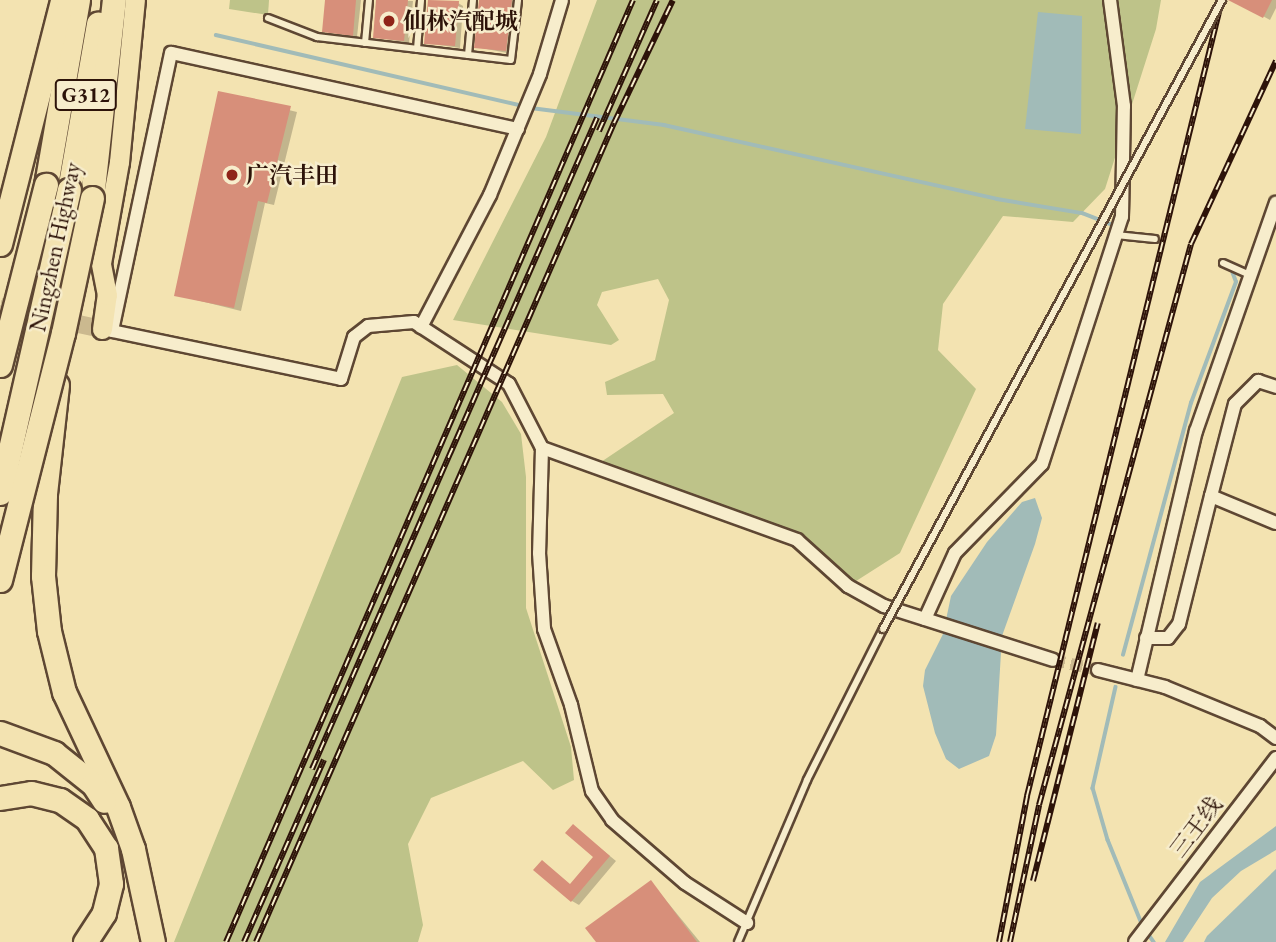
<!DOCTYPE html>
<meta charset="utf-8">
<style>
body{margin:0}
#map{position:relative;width:1276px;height:942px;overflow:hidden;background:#f3e3b1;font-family:"EB Garamond","Noto Serif SC",serif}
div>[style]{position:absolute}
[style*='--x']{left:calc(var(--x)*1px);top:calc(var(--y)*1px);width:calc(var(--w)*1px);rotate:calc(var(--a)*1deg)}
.green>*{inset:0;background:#bec389}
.water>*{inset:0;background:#a1bbb8}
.shadow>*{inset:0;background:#0003}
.stream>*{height:3.5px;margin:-1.75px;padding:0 1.75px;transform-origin:1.75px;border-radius:1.75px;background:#a1bbb8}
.building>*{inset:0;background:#d78f7a}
.street-tunnel>*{height:12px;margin-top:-6px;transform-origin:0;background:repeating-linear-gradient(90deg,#cbb98f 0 12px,transparent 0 18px)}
.secondary-tunnel>*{height:18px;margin-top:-9px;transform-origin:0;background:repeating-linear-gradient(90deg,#cbb98f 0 18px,transparent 0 27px)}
.roads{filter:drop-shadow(2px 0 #5e4733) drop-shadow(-2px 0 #5e4733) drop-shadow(0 2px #5e4733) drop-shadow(0 -2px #5e4733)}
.lane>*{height:6px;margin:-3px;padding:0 3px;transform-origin:3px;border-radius:3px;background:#f7edcc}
.street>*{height:12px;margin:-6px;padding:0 6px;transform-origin:6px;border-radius:6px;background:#f7edcc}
.primary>*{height:19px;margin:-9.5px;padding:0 9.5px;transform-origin:9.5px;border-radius:9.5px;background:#f3e3b1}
.highway>*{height:23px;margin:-11.5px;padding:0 11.5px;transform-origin:11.5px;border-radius:11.5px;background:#f3e3b1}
.rail>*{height:6px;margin-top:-3px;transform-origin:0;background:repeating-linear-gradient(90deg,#f7edcc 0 10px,#2d1309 0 20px);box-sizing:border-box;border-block:2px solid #2d1309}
.bridges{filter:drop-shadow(2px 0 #5e4733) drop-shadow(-2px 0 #5e4733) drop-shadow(0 2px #5e4733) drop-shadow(0 -2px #5e4733)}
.lane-bridge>*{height:6px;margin:-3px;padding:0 3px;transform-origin:3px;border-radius:3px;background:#f7edcc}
.highway-bridge>*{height:23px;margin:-11.5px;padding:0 11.5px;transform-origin:11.5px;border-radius:11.5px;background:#f3e3b1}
.dots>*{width:19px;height:19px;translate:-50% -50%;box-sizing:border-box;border:4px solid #f7edcc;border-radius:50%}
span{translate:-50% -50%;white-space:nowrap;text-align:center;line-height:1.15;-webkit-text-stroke:5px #f7edcc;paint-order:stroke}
.shield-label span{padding:2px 5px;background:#f7edcc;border:2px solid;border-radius:5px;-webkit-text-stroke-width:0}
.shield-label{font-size:21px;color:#2d1309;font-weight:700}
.poi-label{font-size:23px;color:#2d1309;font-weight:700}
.left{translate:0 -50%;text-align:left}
.street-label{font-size:23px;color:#2d1309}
</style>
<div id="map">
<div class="green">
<i style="clip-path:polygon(230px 0,269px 0,268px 15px,229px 9px)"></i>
<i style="clip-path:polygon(597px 0,1161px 0,1156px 29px,1105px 189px,1073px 222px,1003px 216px,943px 304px,938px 350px,976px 389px,900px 553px,853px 583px,800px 535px,598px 464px,674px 413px,663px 394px,607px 395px,605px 382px,655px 360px,669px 300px,658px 279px,602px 292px,597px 305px,619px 340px,611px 345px,453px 320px,546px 137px)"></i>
<i style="clip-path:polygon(457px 365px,502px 402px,521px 434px,526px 477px,526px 608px,571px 747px,574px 780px,553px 790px,523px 761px,431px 798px,408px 844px,423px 925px,418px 942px,174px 942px,402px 377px)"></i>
</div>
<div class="water">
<i style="clip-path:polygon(1038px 12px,1082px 16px,1081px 134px,1025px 129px)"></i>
<i style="clip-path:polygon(1035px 498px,1042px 518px,1035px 544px,1002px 636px,996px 735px,989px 756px,959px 769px,946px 759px,935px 733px,923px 686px,925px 670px,943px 634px,951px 596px,987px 542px,1022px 502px)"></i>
<i style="clip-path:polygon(1276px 826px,1276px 850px,1241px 871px,1212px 898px,1183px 942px,1165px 942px,1200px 882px)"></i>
<i style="clip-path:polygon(1276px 869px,1276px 942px,1204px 942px,1207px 936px)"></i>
</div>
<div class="shadow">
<i style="clip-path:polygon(326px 0,361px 0,357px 37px,324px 31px)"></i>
<i style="clip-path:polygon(378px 0,413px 1px,409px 43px,374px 37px)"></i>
<i style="clip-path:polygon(481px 0,519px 0,513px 54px,476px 47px)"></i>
<i style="clip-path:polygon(1234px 0,1276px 0,1276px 8px,1270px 20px)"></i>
<i style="clip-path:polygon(458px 3px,463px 6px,460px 48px,426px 43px)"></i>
<i style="clip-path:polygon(219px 93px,297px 112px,274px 205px,265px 203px,241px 311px,176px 295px)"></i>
<i style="clip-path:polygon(573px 826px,616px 861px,579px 905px,572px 901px,571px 885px,595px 857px)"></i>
<i style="clip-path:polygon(651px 882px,700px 942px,598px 942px)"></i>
</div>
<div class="stream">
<i style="--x:216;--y:35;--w:315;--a:13"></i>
<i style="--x:531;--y:108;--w:134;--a:7.3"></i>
<i style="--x:664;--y:125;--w:341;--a:12.5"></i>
<i style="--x:997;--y:199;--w:86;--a:9.4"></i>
<i style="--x:1082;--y:213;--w:31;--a:21"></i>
<i style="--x:1123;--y:655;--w:261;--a:-74.9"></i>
<i style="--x:1191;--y:403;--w:129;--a:-69.6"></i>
<i style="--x:1236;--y:282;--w:9;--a:-111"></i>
<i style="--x:1116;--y:687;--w:104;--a:102.8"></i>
<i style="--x:1093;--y:788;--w:54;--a:73.9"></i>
<i style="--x:1108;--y:840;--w:93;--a:67.9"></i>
<i style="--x:1147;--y:932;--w:12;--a:55"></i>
</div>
<div class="building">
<i style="clip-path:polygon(325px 0,356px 0,353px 36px,322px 32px)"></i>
<i style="clip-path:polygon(376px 0,408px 0,404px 41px,373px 38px)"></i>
<i style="clip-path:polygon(428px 0,459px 1px,455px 46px,424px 44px)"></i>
<i style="clip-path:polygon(479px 0,512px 0,506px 51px,474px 48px)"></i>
<i style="clip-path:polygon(1228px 0,1272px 0,1263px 18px)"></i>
<i style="clip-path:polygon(218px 91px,291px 106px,267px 203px,258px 201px,234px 308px,174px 296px)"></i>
<i style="clip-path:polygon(573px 824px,610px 856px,571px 902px,533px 870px,542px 860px,570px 884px,593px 857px,565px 833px)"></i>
<i style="clip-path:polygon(651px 880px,697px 942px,596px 942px,585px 928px)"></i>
</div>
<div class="street-tunnel">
<i style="--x:1053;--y:660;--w:46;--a:12.5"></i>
</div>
<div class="secondary-tunnel">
<i style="--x:0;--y:307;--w:104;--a:12.2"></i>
</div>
<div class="roads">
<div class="lane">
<i style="--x:268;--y:18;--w:53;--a:21.2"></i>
<i style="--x:317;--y:37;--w:195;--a:6.8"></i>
<i style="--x:511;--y:60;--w:60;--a:-83.3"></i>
<i style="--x:365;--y:43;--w:43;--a:-84.7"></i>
<i style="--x:417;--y:49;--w:49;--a:-85.3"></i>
<i style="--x:468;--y:55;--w:55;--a:-84.8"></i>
<i style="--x:1116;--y:235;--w:39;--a:6"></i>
<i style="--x:1223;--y:263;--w:30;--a:24"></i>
<i style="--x:738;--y:942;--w:176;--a:-66.9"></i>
<i style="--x:807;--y:780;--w:169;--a:-63.3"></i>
</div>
<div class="street">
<i style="--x:518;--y:129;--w:355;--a:-167.6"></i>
<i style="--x:171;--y:53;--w:284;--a:102"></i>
<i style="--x:112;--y:331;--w:234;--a:11.8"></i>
<i style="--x:341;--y:379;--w:44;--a:-72.8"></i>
<i style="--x:354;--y:337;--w:18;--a:-38"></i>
<i style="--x:368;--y:326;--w:46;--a:-5"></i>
<i style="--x:414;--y:322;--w:113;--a:33.1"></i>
<i style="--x:509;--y:384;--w:72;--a:62.7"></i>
<i style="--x:542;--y:448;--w:105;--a:91.6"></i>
<i style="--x:539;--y:553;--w:76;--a:86.2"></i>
<i style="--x:544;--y:629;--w:81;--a:70.4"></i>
<i style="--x:571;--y:705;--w:89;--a:76.3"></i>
<i style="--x:592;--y:791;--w:35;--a:55"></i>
<i style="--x:612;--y:820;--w:96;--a:40.8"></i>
<i style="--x:685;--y:883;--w:74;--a:32.8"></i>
<i style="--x:421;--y:327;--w:149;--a:-62.4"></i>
<i style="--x:490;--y:195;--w:131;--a:-67.5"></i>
<i style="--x:540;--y:74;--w:77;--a:-73.4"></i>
<i style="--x:542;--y:448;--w:271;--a:19.8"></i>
<i style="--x:797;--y:540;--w:69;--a:42"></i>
<i style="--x:848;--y:586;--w:41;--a:29.1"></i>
<i style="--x:884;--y:606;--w:177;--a:17.7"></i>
<i style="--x:1211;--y:496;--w:95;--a:-75.4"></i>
<i style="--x:1235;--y:404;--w:33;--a:-45"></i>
<i style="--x:1258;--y:381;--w:19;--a:18"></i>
<i style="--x:925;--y:619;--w:72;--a:-65.6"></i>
<i style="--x:955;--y:553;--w:124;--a:-45.7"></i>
<i style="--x:1042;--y:464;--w:260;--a:-72.1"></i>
<i style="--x:1122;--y:217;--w:111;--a:-89"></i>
<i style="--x:1124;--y:106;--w:107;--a:-97.5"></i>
<i style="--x:1146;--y:638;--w:22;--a:0"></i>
<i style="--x:1168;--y:638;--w:18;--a:-52"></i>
<i style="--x:1179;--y:624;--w:132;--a:-76"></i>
<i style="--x:1211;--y:496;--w:70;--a:22.6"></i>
<i style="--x:1098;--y:670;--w:69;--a:14.2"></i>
<i style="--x:1165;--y:687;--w:103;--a:22.3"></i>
<i style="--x:1260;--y:726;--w:20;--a:37"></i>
<i style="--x:1137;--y:680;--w:256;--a:-76.7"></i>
<i style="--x:1196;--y:431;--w:242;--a:-70.7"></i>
<i style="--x:1135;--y:942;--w:232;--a:-52.5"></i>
</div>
<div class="primary">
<i style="--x:102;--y:329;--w:34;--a:-82"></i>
<i style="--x:107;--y:295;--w:33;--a:-101"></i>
<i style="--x:101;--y:263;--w:103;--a:-79.9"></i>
<i style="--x:119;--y:162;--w:163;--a:-84.4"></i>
</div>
<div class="highway">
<i style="--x:46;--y:185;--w:188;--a:-80.2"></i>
<i style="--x:69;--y:190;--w:169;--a:-80.1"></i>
<i style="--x:92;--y:198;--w:199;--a:-83.7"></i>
<i style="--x:0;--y:244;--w:252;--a:-75.7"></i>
<i style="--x:57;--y:385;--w:110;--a:96.3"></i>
<i style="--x:45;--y:494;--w:82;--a:91.4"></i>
<i style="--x:43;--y:576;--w:55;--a:83.8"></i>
<i style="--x:49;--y:631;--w:63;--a:76.2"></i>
<i style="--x:64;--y:692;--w:127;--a:64.8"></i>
<i style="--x:118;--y:807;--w:45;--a:70.3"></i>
<i style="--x:133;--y:849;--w:95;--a:77.9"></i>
<i style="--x:0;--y:733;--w:58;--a:20.3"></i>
<i style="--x:54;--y:753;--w:50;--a:38.5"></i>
<i style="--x:93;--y:784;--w:20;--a:57"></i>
<i style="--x:0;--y:798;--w:31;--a:-9"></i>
<i style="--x:31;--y:793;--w:30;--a:14"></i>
<i style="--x:60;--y:800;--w:33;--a:35"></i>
<i style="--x:87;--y:819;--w:35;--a:57"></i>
<i style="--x:106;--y:848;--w:36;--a:82"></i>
<i style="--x:111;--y:884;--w:30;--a:104"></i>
<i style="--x:104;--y:913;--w:35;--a:123"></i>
</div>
</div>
<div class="rail">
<i style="--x:599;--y:131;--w:143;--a:-66.1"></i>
<i style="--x:312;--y:769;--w:711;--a:-66.36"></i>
<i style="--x:1033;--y:881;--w:266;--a:-75.9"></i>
<i style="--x:226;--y:942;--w:1026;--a:-66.63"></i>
<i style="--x:244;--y:942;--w:199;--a:-66.3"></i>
<i style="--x:256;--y:942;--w:894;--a:-66.39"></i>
<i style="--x:614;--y:123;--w:136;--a:-64.4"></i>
<i style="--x:999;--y:942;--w:149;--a:-79.1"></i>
<i style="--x:1027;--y:796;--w:820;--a:-76.24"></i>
<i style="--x:1010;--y:942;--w:140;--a:-78"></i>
<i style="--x:1039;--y:805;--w:581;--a:-74.84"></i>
<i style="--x:1191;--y:244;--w:202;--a:-65.1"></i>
</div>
<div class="bridges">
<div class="lane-bridge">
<i style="--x:883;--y:629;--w:715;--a:-61.68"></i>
</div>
<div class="highway-bridge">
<i style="--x:0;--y:365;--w:186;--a:-75.7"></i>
<i style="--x:0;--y:493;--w:311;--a:-77.2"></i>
<i style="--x:0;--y:580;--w:255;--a:-75.7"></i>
<i style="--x:63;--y:333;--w:138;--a:-77.9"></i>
</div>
</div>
<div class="dots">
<i style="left:389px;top:21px;background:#8f2418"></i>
<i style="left:232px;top:175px;background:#8f2418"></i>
</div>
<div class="shield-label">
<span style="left:86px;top:95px">G312</span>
</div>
<div class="poi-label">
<span class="left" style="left:403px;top:21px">仙林汽配城</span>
<span class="left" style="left:246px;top:175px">广汽丰田</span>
</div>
<div class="street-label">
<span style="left:55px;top:247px;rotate:-78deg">Ningzhen Highway</span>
<span style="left:1196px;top:827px;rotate:-53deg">三王线</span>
</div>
</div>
